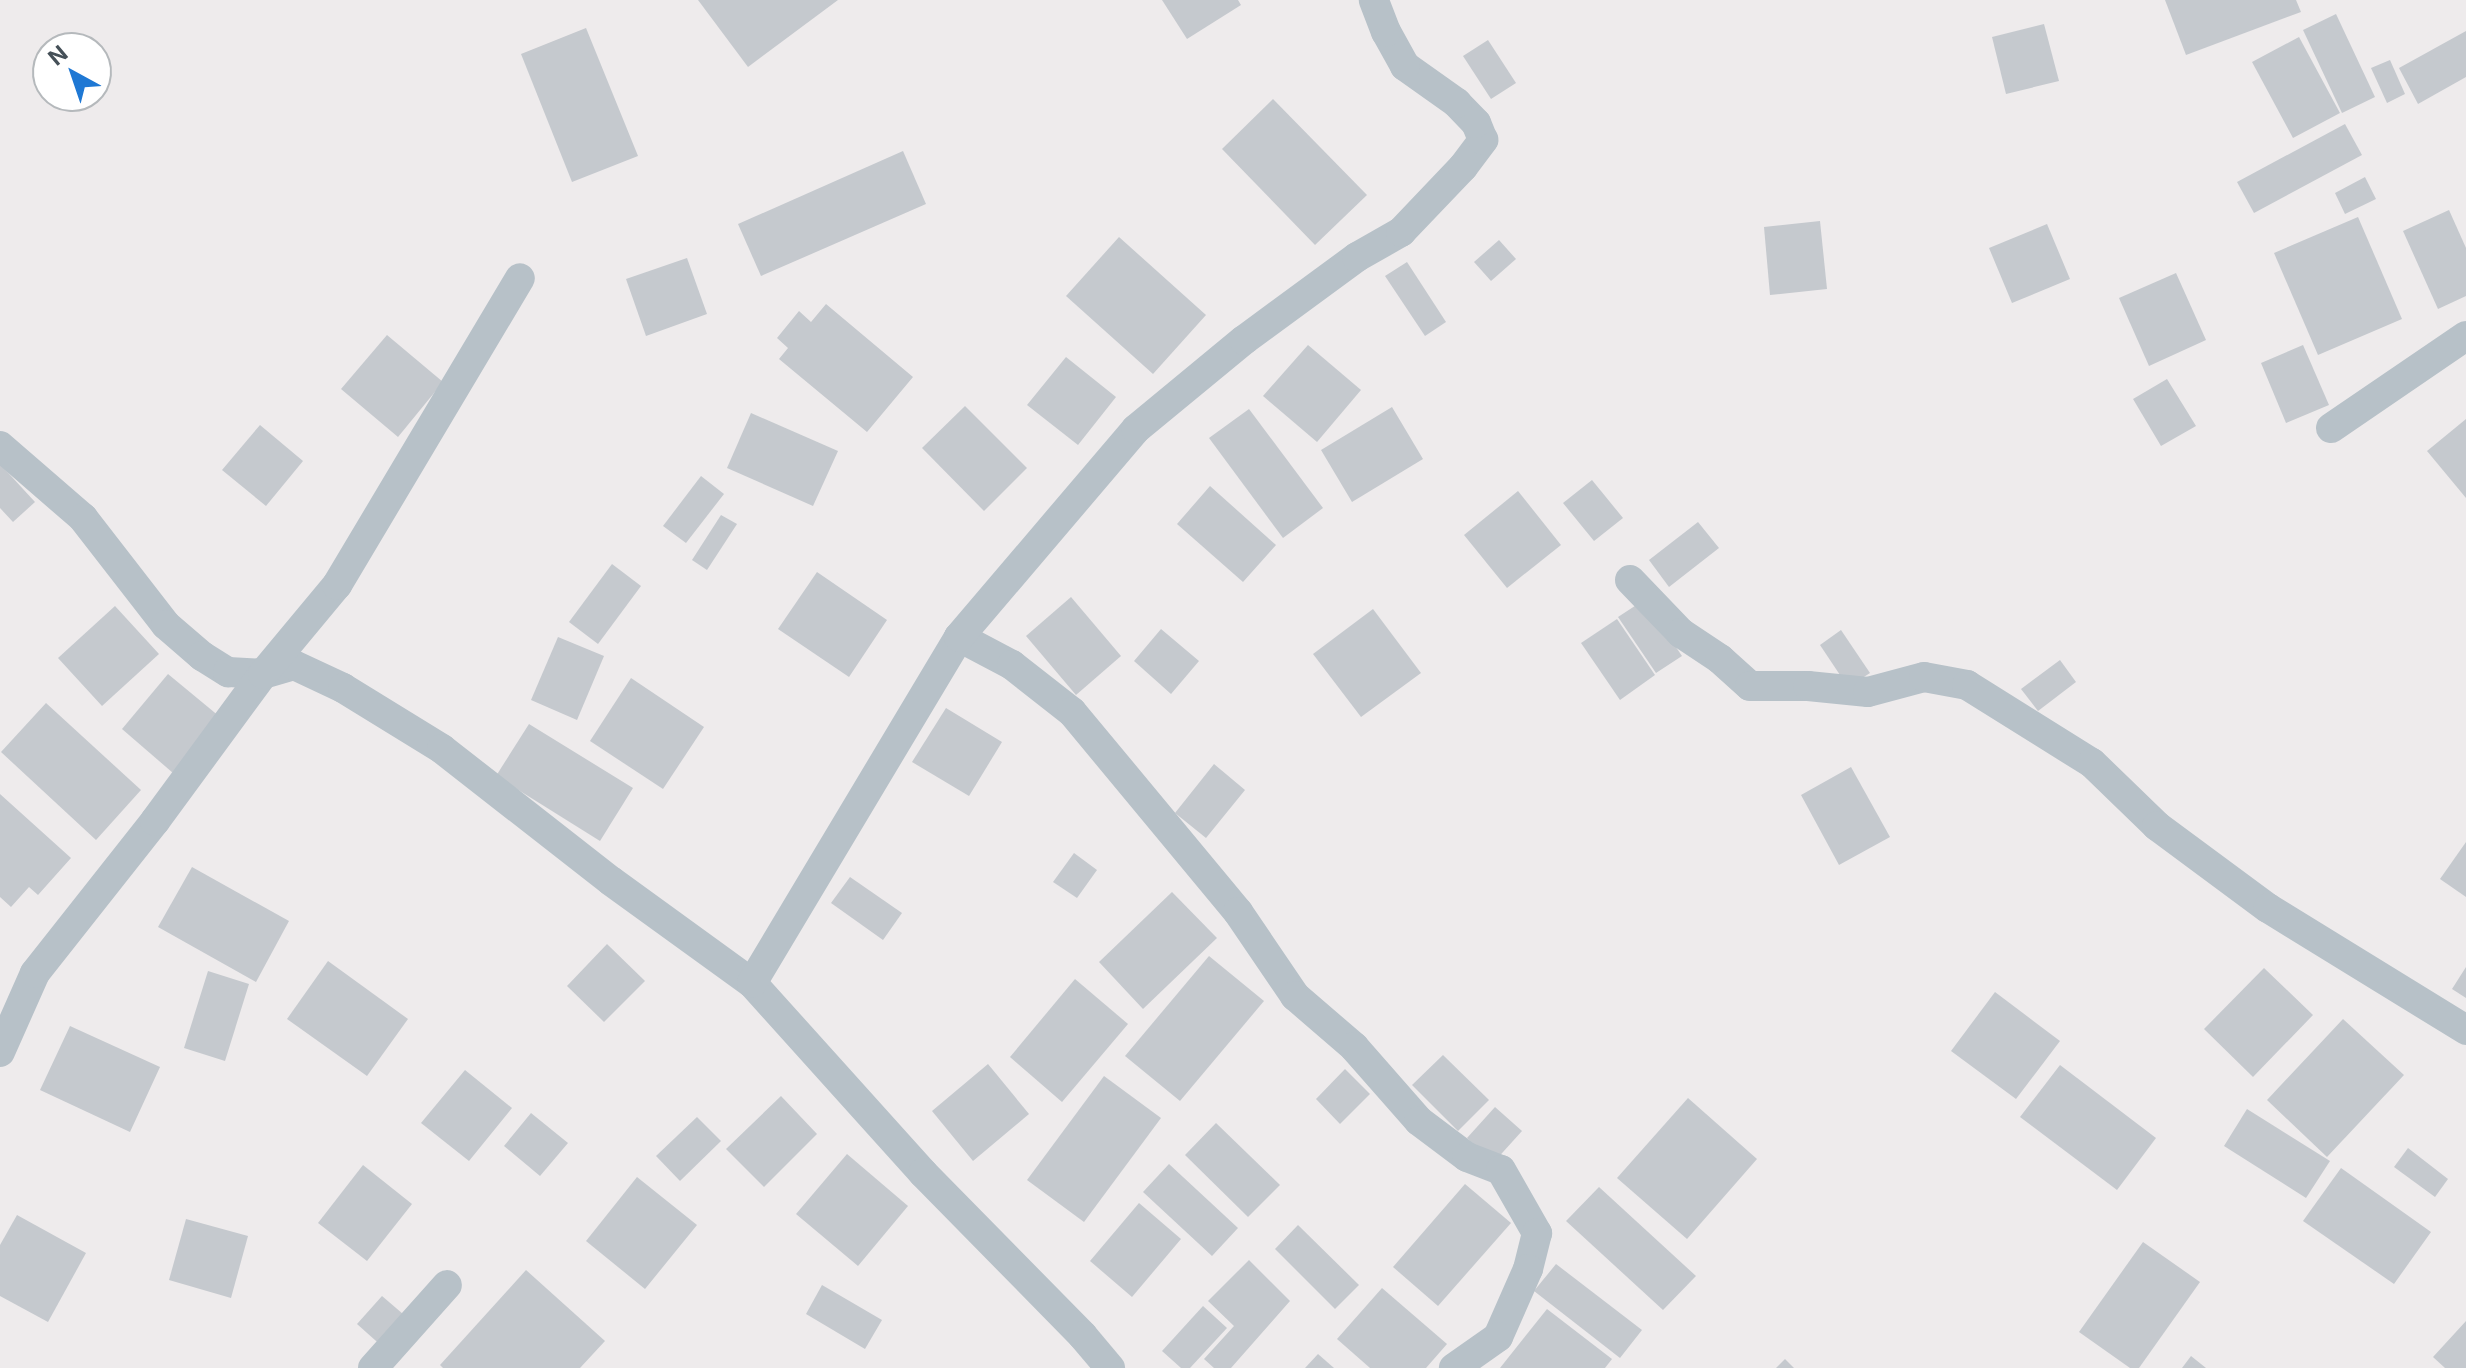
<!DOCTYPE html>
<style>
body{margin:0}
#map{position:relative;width:2466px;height:1368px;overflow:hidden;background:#eeebec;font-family:Inter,sans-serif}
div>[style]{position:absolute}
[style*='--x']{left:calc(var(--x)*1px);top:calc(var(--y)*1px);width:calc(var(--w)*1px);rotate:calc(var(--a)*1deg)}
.building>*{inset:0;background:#c5c9ce}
.street>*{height:30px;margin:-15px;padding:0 15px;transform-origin:15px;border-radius:15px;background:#b7c1c8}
span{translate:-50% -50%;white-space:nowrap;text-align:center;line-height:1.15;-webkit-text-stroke:8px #fff;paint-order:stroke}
.north{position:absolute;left:32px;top:32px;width:80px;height:80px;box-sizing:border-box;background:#fff;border:2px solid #b5b9bc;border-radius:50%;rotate:320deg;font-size:22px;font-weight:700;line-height:32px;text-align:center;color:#455058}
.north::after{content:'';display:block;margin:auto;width:28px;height:36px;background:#1f78d4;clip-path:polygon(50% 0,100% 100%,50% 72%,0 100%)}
</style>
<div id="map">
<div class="building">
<i style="clip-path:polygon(698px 0,838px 0,748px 67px)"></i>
<i style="clip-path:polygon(1162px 0,1238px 0,1241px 5px,1187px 39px)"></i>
<i style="clip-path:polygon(2165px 0,2296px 0,2301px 12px,2186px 55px)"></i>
<i style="clip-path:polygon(2336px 14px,2375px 97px,2342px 113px,2303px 30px)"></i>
<i style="clip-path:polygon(2044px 24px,2059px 81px,2006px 94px,1992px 37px)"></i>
<i style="clip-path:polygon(586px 28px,638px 156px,572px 182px,521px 54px)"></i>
<i style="clip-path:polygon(2466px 31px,2466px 77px,2418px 104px,2399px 68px)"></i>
<i style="clip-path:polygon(2299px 37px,2340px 113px,2293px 138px,2252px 62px)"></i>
<i style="clip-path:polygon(1488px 40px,1516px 83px,1491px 99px,1463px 56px)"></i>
<i style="clip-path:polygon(2390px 60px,2405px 94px,2387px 103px,2371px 68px)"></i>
<i style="clip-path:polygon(1273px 99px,1367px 195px,1315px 245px,1222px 149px)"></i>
<i style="clip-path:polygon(2345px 124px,2362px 155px,2254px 213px,2237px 182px)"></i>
<i style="clip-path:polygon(903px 151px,926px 204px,761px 276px,738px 224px)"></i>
<i style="clip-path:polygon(2365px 177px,2376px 199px,2345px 214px,2335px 193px)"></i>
<i style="clip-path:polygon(2449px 210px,2466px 248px,2466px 296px,2438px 309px,2403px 231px)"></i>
<i style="clip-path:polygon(2358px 217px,2402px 319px,2318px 355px,2274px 253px)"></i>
<i style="clip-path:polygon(1820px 221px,1827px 289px,1770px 295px,1764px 227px)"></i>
<i style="clip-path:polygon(2047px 224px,2070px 279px,2012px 303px,1989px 248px)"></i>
<i style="clip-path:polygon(1119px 237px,1206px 315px,1153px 374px,1066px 296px)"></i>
<i style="clip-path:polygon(1499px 240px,1516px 259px,1491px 281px,1474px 262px)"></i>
<i style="clip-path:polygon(687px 258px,707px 314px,646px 336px,626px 279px)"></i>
<i style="clip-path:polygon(1407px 262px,1446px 322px,1425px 336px,1385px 276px)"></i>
<i style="clip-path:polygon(2176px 273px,2206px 340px,2149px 366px,2119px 298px)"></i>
<i style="clip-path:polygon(826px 304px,913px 377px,867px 432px,779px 359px,788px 348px,777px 338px,799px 311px,811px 322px)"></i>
<i style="clip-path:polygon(387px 335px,443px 382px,398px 437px,341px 389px)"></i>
<i style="clip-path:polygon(1308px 345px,1361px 390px,1317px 442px,1263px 396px)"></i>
<i style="clip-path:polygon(2303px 345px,2329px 405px,2286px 423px,2261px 363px)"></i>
<i style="clip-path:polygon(1066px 357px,1116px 397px,1078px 445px,1027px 405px)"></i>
<i style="clip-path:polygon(2167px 379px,2196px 426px,2161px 446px,2133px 399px)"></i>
<i style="clip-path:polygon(965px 406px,1027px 468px,984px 511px,922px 448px)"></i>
<i style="clip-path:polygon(1392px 407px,1423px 459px,1352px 502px,1321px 450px)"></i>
<i style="clip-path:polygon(1249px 409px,1323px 508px,1283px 538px,1209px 438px)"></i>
<i style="clip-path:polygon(751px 413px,838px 451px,813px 506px,727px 468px)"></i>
<i style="clip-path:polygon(2466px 419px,2466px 498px,2427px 451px)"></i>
<i style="clip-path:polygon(260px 425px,303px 461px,266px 506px,222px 470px)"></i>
<i style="clip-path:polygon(0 464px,35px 502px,13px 522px,0 508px)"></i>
<i style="clip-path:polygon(701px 476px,724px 494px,686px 543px,663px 526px)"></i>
<i style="clip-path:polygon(1592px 480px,1623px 518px,1594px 541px,1563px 503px)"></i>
<i style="clip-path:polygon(1210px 486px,1276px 545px,1243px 582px,1177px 524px)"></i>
<i style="clip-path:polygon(1518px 491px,1561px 545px,1507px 588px,1464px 535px)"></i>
<i style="clip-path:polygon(721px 515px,737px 524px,707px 570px,692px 560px)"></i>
<i style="clip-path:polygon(1698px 522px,1719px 548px,1669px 587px,1649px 560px)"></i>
<i style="clip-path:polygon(612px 564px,641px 586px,598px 644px,569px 622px)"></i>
<i style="clip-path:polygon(817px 572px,887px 620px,849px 677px,778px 629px)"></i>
<i style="clip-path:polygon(1071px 597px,1121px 656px,1076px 695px,1026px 636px)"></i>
<i style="clip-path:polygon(1644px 600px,1682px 656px,1656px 673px,1618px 617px)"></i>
<i style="clip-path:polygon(115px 606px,159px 654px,102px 706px,58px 658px)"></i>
<i style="clip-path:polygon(1373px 609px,1421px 673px,1361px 717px,1313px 654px)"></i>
<i style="clip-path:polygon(1617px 619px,1655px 675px,1620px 700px,1581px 643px)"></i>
<i style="clip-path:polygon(1161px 629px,1199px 661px,1171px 694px,1134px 661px)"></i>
<i style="clip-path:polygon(1841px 630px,1870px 673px,1848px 687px,1820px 645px)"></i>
<i style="clip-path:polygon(558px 637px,604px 656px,577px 720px,531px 700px)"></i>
<i style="clip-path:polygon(2060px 660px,2076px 682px,2038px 711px,2021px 689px)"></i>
<i style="clip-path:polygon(168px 674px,220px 717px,173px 773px,122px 729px)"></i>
<i style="clip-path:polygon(631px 678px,704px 727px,663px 789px,590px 741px)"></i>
<i style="clip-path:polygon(46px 703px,141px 790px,96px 840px,1px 752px)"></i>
<i style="clip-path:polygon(946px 708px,1002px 742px,969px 796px,912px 762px)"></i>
<i style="clip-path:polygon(529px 724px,633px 788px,600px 841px,496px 776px)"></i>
<i style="clip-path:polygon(1214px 764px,1245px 790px,1206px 838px,1175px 813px)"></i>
<i style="clip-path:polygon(1851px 767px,1890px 837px,1839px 865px,1801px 795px)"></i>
<i style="clip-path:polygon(0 794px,71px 858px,38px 895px,29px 887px,11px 907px,0 897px)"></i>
<i style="clip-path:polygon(2466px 842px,2466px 897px,2440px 879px)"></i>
<i style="clip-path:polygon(1074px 853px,1097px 870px,1077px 898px,1053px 882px)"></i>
<i style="clip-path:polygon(192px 867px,289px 921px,256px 982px,158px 927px)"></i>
<i style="clip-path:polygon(850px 877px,902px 913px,883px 940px,831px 903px)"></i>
<i style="clip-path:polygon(1172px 892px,1217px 938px,1143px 1009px,1099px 962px)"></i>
<i style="clip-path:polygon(607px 944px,645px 981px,604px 1022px,567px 986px)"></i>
<i style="clip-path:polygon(1209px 956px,1264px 1001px,1180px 1101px,1125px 1056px)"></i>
<i style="clip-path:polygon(328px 961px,408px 1019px,367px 1076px,287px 1019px)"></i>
<i style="clip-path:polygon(2466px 967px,2466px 998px,2452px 989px)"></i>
<i style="clip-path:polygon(2264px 968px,2313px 1015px,2253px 1077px,2204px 1029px)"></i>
<i style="clip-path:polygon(208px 971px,249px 984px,225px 1061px,184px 1048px)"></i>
<i style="clip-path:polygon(1075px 979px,1128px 1024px,1062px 1102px,1010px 1057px)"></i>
<i style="clip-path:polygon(1995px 992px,2060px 1041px,2016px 1099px,1951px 1051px)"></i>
<i style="clip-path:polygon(2343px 1019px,2404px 1075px,2327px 1157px,2267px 1100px)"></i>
<i style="clip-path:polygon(70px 1026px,160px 1067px,130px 1132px,40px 1090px)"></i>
<i style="clip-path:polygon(1443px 1055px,1489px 1100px,1458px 1131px,1412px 1085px)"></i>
<i style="clip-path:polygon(988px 1064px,1029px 1114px,973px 1161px,932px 1111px)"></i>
<i style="clip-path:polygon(2060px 1065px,2156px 1138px,2117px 1190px,2020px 1117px)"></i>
<i style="clip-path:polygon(1345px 1069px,1370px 1094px,1340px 1124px,1316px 1099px)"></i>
<i style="clip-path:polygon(465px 1070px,512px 1108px,469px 1161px,421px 1123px)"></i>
<i style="clip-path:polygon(1104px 1076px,1161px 1118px,1084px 1222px,1027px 1180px)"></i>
<i style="clip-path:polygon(781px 1096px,817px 1134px,764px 1187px,726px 1149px)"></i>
<i style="clip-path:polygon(1688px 1098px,1757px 1159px,1687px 1239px,1617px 1178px)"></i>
<i style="clip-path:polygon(1495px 1107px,1522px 1131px,1494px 1162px,1467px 1138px)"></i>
<i style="clip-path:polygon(2247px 1109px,2330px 1161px,2306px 1198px,2224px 1146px)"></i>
<i style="clip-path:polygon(531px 1113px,568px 1143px,540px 1176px,504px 1146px)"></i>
<i style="clip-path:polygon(697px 1117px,721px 1141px,680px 1181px,656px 1156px)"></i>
<i style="clip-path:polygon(1216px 1123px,1280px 1185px,1248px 1217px,1185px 1155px)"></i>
<i style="clip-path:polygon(2408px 1148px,2448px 1179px,2435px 1197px,2394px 1167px)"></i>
<i style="clip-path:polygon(847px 1154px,908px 1206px,858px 1266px,796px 1214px)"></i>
<i style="clip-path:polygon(1169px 1164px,1238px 1228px,1212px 1256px,1143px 1192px)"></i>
<i style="clip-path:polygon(363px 1165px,412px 1204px,367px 1261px,318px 1223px)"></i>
<i style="clip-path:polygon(2341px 1168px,2431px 1232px,2394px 1284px,2303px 1221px)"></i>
<i style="clip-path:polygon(637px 1177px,697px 1225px,645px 1289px,586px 1241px)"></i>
<i style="clip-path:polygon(1465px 1184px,1511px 1223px,1438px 1306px,1393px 1267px)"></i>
<i style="clip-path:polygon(1599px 1187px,1696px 1276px,1663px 1310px,1566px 1221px)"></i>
<i style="clip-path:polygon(1139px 1203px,1181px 1239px,1132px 1297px,1090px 1261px)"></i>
<i style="clip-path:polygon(17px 1215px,86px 1253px,48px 1322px,0 1296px,0 1245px)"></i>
<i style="clip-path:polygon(186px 1219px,248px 1236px,231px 1298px,169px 1280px)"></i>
<i style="clip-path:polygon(1298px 1225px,1359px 1285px,1335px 1309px,1275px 1249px)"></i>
<i style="clip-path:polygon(2143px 1242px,2200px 1282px,2139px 1368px,2130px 1368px,2079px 1332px)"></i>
<i style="clip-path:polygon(1249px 1260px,1290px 1301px,1231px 1368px,1214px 1368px,1204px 1359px,1234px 1326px,1208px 1301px)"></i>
<i style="clip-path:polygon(1556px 1264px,1642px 1330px,1620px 1358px,1534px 1291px)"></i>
<i style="clip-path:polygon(526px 1270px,605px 1341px,580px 1368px,443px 1368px,440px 1365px)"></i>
<i style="clip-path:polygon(822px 1285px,882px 1320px,865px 1349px,806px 1314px)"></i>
<i style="clip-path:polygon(1382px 1288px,1447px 1344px,1426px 1368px,1370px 1368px,1337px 1339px)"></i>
<i style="clip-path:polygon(382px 1296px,410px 1320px,385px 1349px,357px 1324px)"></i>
<i style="clip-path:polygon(1203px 1306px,1227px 1328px,1190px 1368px,1181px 1368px,1162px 1351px)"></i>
<i style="clip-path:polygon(1547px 1309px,1612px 1359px,1605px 1368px,1500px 1368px)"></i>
<i style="clip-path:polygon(2466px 1321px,2466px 1368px,2445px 1368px,2433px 1357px)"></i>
<i style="clip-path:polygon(1318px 1354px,1334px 1368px,1305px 1368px)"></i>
<i style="clip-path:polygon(2191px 1356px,2206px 1368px,2182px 1368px)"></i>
<i style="clip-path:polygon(1785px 1359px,1794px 1368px,1776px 1368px)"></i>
</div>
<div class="street">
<i style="--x:2331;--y:428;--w:163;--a:-34.3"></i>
<i style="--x:0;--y:446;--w:110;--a:40.9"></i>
<i style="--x:83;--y:518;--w:135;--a:52.2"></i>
<i style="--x:166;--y:625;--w:48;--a:40.7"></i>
<i style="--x:202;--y:656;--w:31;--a:32"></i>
<i style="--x:228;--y:672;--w:35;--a:3"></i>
<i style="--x:263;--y:674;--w:32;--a:-16"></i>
<i style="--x:294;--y:665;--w:54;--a:25.1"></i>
<i style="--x:343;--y:688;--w:116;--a:31.6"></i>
<i style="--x:442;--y:749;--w:214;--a:38"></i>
<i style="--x:611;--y:881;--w:174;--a:35.9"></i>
<i style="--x:752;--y:983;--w:256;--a:48"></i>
<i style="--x:923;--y:1173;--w:228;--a:45.5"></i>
<i style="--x:1083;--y:1336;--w:42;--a:49.8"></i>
<i style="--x:1630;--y:580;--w:74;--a:46.1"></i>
<i style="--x:1681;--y:633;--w:47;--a:33.7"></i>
<i style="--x:1720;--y:659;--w:40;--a:42"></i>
<i style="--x:1750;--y:686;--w:58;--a:0"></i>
<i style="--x:1808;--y:686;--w:60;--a:5.7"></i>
<i style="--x:1868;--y:692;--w:58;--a:-15"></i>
<i style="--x:1924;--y:677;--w:44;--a:10.5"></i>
<i style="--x:1967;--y:685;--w:147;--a:32"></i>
<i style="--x:2092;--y:763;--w:91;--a:44.1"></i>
<i style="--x:2157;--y:826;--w:138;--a:36.5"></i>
<i style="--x:2268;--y:908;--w:233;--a:31.6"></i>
<i style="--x:959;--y:637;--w:60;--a:27.8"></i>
<i style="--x:1012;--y:665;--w:76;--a:38.1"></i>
<i style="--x:1072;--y:712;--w:260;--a:50.3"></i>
<i style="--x:1238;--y:912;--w:102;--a:55.8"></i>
<i style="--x:1295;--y:996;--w:78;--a:40.8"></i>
<i style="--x:1354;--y:1047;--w:98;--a:48.7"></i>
<i style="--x:1419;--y:1121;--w:60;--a:36.9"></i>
<i style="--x:1467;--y:1157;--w:36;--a:21"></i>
<i style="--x:1501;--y:1170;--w:73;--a:60.3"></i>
<i style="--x:1537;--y:1233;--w:37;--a:104"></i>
<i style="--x:1528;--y:1269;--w:74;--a:113.8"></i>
<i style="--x:1498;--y:1337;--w:54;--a:144.8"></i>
<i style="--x:752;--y:983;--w:403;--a:-59.1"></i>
<i style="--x:959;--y:637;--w:273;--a:-49.6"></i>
<i style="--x:1136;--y:429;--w:140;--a:-39.5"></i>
<i style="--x:1244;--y:340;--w:140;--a:-36.3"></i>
<i style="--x:1357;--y:257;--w:51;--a:-29.6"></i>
<i style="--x:1401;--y:232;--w:90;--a:-46.4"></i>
<i style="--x:1463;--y:167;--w:34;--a:-53"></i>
<i style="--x:1483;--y:140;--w:18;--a:-112"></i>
<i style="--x:1476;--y:123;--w:28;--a:-134"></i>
<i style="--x:1457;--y:103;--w:64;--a:-144.6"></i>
<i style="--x:1405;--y:66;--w:39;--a:-119"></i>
<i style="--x:1386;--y:32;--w:34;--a:-111"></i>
<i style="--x:0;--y:1052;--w:86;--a:-66.1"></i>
<i style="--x:35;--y:973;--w:194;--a:-51.7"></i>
<i style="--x:155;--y:821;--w:182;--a:-53.7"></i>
<i style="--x:263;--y:674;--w:116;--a:-50.3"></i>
<i style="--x:337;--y:585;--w:357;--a:-59.2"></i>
<i style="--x:373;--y:1368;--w:111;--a:-48.3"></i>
</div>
<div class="north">N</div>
</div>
